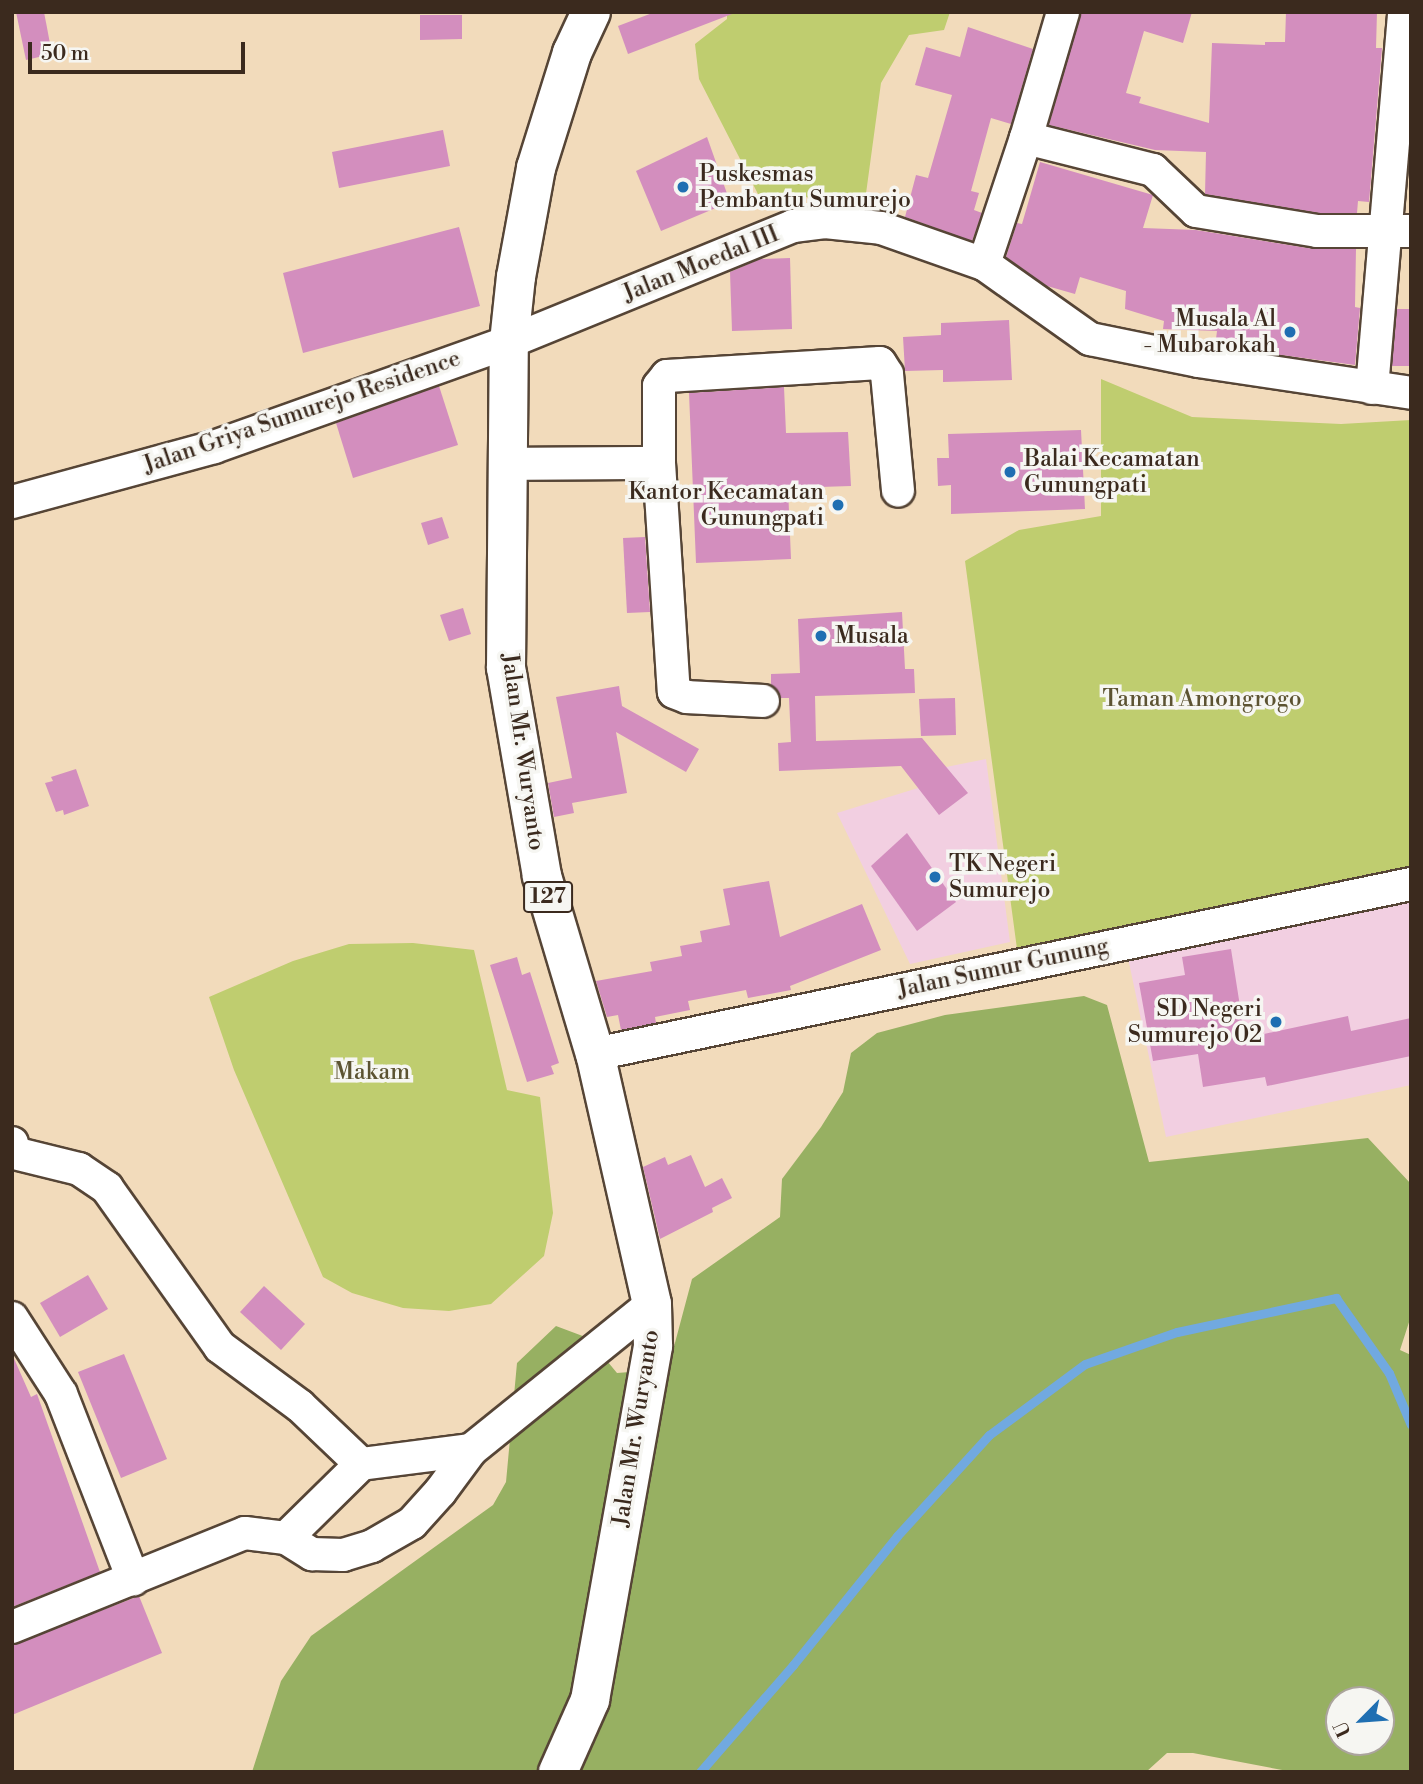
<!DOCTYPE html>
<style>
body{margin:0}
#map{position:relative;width:1423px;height:1784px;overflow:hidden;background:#f2dbbb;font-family:"Libre Bodoni",serif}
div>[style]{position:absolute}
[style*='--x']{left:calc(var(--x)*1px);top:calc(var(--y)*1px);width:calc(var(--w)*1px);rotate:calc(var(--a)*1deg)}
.built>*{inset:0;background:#f2cfe1}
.green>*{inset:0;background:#bfcd6f}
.forest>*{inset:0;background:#97b062}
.stream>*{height:9px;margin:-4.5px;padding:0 4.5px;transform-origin:4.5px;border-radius:4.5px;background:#71a9e0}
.building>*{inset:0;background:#d38ebe}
.roads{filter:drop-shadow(2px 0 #564536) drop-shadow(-2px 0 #564536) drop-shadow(0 2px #564536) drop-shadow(0 -2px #564536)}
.minor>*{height:32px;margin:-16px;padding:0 16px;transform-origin:16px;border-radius:16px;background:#fff}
.major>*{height:38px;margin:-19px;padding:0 19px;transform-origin:19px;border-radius:19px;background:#fff}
.dots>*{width:19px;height:19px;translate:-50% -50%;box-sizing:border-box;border:4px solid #f6f6f2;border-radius:50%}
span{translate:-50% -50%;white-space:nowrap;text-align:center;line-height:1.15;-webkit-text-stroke:7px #f6f6f2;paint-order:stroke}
.shield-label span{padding:2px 5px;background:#f6f6f2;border:2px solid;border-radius:5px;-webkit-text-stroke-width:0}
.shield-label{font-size:21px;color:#3b2a1e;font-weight:700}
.poi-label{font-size:23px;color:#3b2a1e}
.left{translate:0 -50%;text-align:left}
.right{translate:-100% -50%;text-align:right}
.street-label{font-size:23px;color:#3b2a1e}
.park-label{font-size:23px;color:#5c5332}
.frame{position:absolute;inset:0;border:14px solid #3b2a1e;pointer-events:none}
.north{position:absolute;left:1325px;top:1686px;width:70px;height:70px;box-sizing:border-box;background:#f6f6f2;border:2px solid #aba49d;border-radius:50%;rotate:245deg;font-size:19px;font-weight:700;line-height:28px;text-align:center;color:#3b2a1e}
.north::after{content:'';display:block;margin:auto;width:24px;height:32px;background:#1f6fb2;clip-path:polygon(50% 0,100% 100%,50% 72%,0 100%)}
.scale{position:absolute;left:28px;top:42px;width:217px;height:32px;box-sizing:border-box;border:4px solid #3b2a1e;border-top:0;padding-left:9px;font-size:21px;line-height:24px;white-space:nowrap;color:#3b2a1e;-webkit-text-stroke:5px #f6f6f2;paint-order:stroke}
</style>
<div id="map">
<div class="built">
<i style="clip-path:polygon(986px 759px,1010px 942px,910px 964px,837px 813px,918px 788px,946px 767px)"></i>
<i style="clip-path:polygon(1411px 899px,1411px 1085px,1166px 1137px,1128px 958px)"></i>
</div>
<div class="green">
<i style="clip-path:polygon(727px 12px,950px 12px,944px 30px,909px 35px,881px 83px,865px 201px,758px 194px,699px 79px,695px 44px,727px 19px)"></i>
<i style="clip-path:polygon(1101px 379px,1192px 417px,1341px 424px,1411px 420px,1411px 871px,1017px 949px,965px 561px,1019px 530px,1101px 516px)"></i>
<i style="clip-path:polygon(413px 943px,474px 950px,507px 1090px,540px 1097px,553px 1213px,544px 1256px,491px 1304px,449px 1311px,403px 1308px,352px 1293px,323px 1277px,234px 1070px,209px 997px,293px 961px,349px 944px)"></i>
</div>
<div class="forest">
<i style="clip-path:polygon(evenodd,1084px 996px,1107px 1005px,1149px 1162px,1368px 1138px,1411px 1184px,1411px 1316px,1400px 1350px,1411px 1355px,1411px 1772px,1293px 1772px,1193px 1753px,1167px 1753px,1146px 1772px,252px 1772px,281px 1681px,311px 1636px,493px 1505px,506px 1482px,517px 1363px,556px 1326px,588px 1338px,617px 1373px,668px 1369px,692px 1279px,780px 1217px,782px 1179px,821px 1127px,843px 1092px,851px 1053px,877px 1033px,945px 1015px,1084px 996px,1339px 1700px,1381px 1700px,1381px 1742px,1339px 1742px,1339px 1700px)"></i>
</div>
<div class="stream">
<i style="--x:700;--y:1772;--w:142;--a:-49"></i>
<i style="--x:793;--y:1665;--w:166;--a:-51.1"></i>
<i style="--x:897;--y:1536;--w:137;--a:-47.7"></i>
<i style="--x:989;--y:1435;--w:119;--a:-36.5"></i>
<i style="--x:1085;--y:1364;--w:97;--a:-19.2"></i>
<i style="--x:1177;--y:1332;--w:163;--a:-12.1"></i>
<i style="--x:1336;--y:1298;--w:92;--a:54.8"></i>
<i style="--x:1389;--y:1373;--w:56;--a:67.1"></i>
</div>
<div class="building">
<i style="clip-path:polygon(16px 12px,44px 12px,52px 54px,26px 60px)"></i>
<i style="clip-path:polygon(655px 12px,731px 12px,732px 14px,628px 54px,618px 26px)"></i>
<i style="clip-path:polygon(1081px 12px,1192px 12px,1183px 43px,1144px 31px,1126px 93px,1141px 97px,1139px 103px,1209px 123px,1212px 43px,1265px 45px,1265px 42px,1285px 42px,1286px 12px,1377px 12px,1376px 48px,1382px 48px,1369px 202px,1358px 201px,1357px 213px,1319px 213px,1205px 194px,1206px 152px,1155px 150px,1049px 125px)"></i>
<i style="clip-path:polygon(420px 15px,462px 15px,462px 39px,420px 40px)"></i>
<i style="clip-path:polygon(968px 27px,1033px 49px,1011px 124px,991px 118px,971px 191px,979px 193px,974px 210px,982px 213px,972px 241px,905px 217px,916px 175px,928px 178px,952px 95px,915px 85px,926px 47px,960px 57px)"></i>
<i style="clip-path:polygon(443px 130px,450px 166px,339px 188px,332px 152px)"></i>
<i style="clip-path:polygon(707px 137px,730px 202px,661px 231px,636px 171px)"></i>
<i style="clip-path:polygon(1040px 162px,1153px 195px,1143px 228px,1196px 230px,1314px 249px,1356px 249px,1355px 307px,1360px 308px,1355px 365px,1266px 353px,1267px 341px,1216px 339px,1217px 331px,1163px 329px,1164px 321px,1125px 309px,1126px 291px,1080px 277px,1075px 294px,1047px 286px,1006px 257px,1017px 223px,1022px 224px)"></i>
<i style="clip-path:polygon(459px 227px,480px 306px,303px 353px,283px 273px)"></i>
<i style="clip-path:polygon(790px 258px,792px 329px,732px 331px,730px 272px,760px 259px)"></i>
<i style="clip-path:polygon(1397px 309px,1411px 309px,1411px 366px,1392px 366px)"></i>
<i style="clip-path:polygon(1009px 320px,1012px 380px,943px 382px,943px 370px,905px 371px,903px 337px,941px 335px,941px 323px)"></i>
<i style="clip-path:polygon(439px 386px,458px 445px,353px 478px,336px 423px)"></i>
<i style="clip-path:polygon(784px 387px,786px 433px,848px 432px,851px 486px,788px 488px,791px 559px,696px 563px,689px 393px)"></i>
<i style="clip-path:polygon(1081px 430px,1085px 509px,951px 514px,951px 485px,938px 486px,937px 458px,949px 458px,948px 434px)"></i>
<i style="clip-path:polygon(442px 517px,449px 538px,428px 545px,421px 523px)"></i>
<i style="clip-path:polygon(645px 537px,650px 612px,627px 613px,623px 538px)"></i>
<i style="clip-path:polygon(463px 608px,471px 634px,449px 641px,440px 615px)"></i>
<i style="clip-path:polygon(902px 612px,905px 669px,914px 669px,915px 693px,815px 696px,816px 741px,922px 738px,968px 793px,939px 815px,901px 766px,779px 771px,778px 743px,791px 742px,789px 698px,781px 698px,771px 685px,771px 674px,800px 673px,798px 619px)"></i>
<i style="clip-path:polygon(619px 686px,622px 706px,699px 749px,686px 772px,616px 732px,627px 793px,572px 803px,574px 813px,554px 817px,548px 783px,572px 778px,556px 697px)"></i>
<i style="clip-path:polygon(955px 698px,956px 735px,921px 736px,919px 699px)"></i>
<i style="clip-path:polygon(76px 769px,89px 806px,64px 815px,63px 810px,56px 812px,45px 783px,53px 781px,51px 777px)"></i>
<i style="clip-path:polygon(907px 833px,956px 902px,917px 931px,871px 866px)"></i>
<i style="clip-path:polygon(769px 881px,780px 937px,862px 904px,881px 950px,790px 986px,791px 990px,748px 998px,746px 990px,688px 1001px,690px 1010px,655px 1017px,656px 1023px,621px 1030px,618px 1015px,607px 1017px,596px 981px,652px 971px,650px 962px,682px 956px,680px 946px,702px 942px,700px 931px,730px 925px,723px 889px)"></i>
<i style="clip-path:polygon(1231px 949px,1245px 1038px,1348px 1016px,1351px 1031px,1411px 1018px,1411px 1056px,1267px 1086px,1265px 1077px,1203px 1087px,1198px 1054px,1153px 1061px,1139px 983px,1185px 975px,1182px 957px)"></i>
<i style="clip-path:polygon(517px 957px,522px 975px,530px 972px,559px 1063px,551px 1066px,554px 1074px,527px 1082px,490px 965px)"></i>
<i style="clip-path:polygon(691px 1155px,705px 1187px,722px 1178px,732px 1198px,712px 1208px,713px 1212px,660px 1239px,643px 1167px,665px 1157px,668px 1165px)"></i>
<i style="clip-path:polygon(88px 1275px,108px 1309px,60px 1337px,40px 1303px)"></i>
<i style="clip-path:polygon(264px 1286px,305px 1324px,281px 1350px,240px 1312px)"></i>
<i style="clip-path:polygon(12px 1354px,31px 1397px,37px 1394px,100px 1572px,12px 1607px)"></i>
<i style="clip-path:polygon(124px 1354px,167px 1459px,121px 1478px,78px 1372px)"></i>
<i style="clip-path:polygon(139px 1596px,162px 1653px,12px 1715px,12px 1645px)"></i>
</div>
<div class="roads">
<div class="minor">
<i style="--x:1026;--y:138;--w:131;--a:14.1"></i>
<i style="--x:1153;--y:170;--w:59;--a:43.6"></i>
<i style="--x:1196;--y:211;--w:123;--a:9.4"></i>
<i style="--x:1317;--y:231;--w:94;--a:0"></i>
<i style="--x:984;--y:264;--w:133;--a:-71.6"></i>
<i style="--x:1026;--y:138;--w:131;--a:-73.6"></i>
<i style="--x:1372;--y:388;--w:377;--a:-85.1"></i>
<i style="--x:659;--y:463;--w:229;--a:86.3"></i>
<i style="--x:674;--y:692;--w:14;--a:21"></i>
<i style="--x:687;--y:697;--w:76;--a:3"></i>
<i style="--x:508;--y:464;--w:151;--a:-0.4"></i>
<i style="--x:659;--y:463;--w:77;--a:-90"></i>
<i style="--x:659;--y:386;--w:13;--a:-51"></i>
<i style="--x:667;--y:376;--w:213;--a:-3.5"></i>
<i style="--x:880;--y:363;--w:13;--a:58"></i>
<i style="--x:887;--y:374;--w:117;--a:84.6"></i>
<i style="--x:12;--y:502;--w:209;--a:-15.2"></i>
<i style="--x:214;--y:447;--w:313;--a:-19.6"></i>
<i style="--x:509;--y:342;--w:307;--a:-22.2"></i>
<i style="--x:793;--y:226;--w:32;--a:-7"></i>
<i style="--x:825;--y:222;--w:56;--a:6.1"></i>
<i style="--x:881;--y:228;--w:109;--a:19.3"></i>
<i style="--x:984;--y:264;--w:130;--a:35.3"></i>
<i style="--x:1090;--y:339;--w:110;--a:11.5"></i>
<i style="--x:1198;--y:361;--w:215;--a:8.5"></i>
<i style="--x:595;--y:1054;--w:834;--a:-11.77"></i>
<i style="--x:12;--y:1143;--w:10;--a:79"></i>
<i style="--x:14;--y:1153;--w:67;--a:13.8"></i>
<i style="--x:79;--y:1169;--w:34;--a:34"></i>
<i style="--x:107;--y:1188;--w:195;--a:54.6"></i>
<i style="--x:220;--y:1347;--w:99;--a:36.4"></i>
<i style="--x:300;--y:1406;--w:84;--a:43.6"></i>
<i style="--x:361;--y:1464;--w:111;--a:-7.3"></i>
<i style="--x:12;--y:1318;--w:90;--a:57.2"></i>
<i style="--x:61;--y:1394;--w:199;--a:68.7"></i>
<i style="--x:286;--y:1538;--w:105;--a:-44.6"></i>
<i style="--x:12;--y:1627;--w:251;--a:-22"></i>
<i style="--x:245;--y:1533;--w:41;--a:7"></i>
<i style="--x:286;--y:1538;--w:31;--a:32"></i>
<i style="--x:312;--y:1554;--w:31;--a:2"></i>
<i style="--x:343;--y:1555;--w:30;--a:-17"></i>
<i style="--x:372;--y:1546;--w:46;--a:-29.9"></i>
<i style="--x:412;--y:1523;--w:42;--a:-47.9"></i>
<i style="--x:440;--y:1492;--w:52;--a:-53.6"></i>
<i style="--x:471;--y:1450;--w:233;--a:-38.9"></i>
</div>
<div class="major">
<i style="--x:558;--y:1772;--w:79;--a:-66"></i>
<i style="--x:590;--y:1700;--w:360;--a:-79.9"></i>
<i style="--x:653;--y:1346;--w:42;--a:-91.4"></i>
<i style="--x:652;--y:1304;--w:256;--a:-102.8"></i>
<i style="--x:595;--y:1054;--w:186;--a:-106.6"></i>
<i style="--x:542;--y:876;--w:211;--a:-99.8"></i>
<i style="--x:506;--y:668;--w:326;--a:-89.5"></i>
<i style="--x:509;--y:342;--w:65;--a:-83.9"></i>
<i style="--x:516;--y:277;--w:111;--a:-79.6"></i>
<i style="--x:536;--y:168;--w:121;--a:-72.6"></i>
<i style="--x:572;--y:53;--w:45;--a:-65.1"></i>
</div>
</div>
<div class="dots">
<i style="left:683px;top:187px;background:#1f6fb2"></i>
<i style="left:1290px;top:332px;background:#1f6fb2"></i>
<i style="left:1010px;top:472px;background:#1f6fb2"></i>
<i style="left:838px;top:505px;background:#1f6fb2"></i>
<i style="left:821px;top:636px;background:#1f6fb2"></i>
<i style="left:935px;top:877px;background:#1f6fb2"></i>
<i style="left:1276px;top:1022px;background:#1f6fb2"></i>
</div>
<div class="shield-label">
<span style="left:548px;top:897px">127</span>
</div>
<div class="poi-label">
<span class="left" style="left:699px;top:187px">Puskesmas<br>Pembantu Sumurejo</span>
<span class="right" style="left:1276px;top:332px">Musala Al<br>- Mubarokah</span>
<span class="left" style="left:1024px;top:472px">Balai Kecamatan<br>Gunungpati</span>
<span class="right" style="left:824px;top:505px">Kantor Kecamatan<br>Gunungpati</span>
<span class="left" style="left:835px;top:636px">Musala</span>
<span class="left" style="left:949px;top:877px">TK Negeri<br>Sumurejo</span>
<span class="right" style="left:1262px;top:1022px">SD Negeri<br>Sumurejo 02</span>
</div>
<div class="street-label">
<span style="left:701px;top:264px;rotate:-22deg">Jalan Moedal III</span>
<span style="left:302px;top:412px;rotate:-19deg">Jalan Griya Sumurejo Residence</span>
<span style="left:523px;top:752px;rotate:82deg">Jalan Mr. Wuryanto</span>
<span style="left:1003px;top:968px;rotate:-12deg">Jalan Sumur Gunung</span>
<span style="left:636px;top:1428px;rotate:-81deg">Jalan Mr. Wuryanto</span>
</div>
<div class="park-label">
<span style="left:1202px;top:699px">Taman Amongrogo</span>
<span style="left:372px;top:1072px">Makam</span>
</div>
<div class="frame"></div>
<div class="north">U</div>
<div class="scale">50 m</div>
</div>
